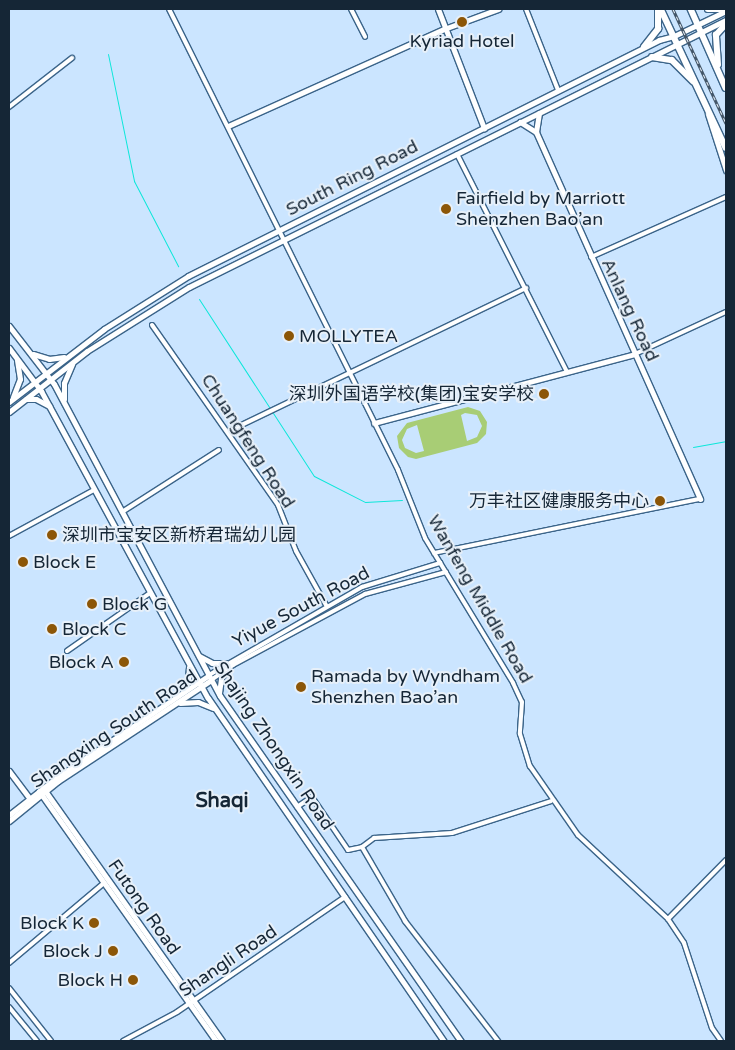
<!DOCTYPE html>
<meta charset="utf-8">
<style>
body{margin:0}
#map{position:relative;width:735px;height:1050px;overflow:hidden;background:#cbe5ff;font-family:"Varela Round","Noto Sans SC",sans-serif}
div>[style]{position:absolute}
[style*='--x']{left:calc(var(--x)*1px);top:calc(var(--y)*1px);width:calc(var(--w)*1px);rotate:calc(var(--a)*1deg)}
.green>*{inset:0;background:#a8cd75}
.stream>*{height:1px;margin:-0.5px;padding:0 0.5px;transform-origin:0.5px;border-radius:0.5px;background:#0ce7da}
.roads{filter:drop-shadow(1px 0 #3b6489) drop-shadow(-1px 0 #3b6489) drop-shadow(0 1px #3b6489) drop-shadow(0 -1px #3b6489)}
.street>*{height:4px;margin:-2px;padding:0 2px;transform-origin:2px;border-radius:2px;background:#fff}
.secondary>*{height:5px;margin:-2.5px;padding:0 2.5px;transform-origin:2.5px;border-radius:2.5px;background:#fff}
.primary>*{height:5.5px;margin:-2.75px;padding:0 2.75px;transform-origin:2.75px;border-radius:2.75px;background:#fff}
.rail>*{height:3px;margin-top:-1.5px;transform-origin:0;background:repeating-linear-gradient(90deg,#e7f0f9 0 4px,#435669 0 8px);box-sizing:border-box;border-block:1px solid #435669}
.dots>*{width:14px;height:14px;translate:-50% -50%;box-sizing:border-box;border:2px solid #e7f0f9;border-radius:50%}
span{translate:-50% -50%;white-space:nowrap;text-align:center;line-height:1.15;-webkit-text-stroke:4px #e7f0f9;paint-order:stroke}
.poi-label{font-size:18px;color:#152636}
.left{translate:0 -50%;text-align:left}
.right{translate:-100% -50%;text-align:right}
.street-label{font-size:18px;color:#152636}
.quarter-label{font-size:20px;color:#152636;font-weight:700}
.frame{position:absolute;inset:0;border:10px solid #152636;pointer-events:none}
</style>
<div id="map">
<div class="green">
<i style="clip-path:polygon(evenodd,468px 407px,480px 411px,487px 422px,486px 434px,477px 443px,416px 459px,408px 457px,399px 448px,397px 436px,407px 423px,468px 407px,465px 413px,477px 415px,482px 426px,477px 437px,467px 441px,461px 415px,465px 413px,468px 407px,417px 425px,424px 451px,416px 453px,405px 448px,402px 440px,407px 429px,417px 425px)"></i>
</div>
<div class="stream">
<i style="--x:108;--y:54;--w:130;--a:78.4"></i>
<i style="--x:134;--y:181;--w:96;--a:62.6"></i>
<i style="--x:199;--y:299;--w:211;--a:57"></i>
<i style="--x:314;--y:476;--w:57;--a:27"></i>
<i style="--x:365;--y:502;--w:37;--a:-3"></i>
<i style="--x:693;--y:447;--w:34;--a:-10"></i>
</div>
<div class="roads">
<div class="street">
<i style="--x:169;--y:9;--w:515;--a:63.58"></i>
<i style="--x:398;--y:470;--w:73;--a:68.3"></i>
<i style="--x:425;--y:538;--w:170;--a:58.7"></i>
<i style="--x:513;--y:683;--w:21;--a:65"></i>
<i style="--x:522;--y:702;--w:32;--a:94"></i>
<i style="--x:520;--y:734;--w:34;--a:73"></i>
<i style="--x:530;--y:766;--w:84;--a:55.2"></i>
<i style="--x:578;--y:835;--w:123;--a:43"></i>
<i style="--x:668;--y:919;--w:29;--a:56"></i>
<i style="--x:684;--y:943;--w:89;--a:71.8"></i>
<i style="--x:712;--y:1028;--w:16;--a:55"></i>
<i style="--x:351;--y:9;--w:31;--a:63"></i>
<i style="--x:526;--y:9;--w:87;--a:68.4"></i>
<i style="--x:9;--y:107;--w:80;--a:-37.9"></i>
<i style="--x:457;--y:154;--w:244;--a:63.2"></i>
<i style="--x:591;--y:257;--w:148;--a:-24"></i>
<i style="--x:152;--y:325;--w:220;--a:55"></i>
<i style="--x:278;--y:505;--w:49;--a:68.6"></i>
<i style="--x:296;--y:551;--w:62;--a:60.9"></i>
<i style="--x:635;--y:354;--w:100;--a:-24.8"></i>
<i style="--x:229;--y:431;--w:330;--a:-25.7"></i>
<i style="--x:122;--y:512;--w:115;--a:-32.6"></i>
<i style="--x:9;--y:536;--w:97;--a:-28.4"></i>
<i style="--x:434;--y:553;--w:271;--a:-11.5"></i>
<i style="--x:67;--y:651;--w:101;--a:-34.9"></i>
<i style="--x:209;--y:675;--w:177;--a:-29.9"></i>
<i style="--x:362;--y:587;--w:82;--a:-17.1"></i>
<i style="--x:211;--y:680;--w:27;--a:-34"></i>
<i style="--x:233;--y:665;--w:150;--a:-28.3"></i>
<i style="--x:365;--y:594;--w:84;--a:-15.2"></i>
<i style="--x:297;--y:807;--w:18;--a:-34"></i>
<i style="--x:312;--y:797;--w:64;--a:55.8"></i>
<i style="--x:348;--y:850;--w:14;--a:-12"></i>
<i style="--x:362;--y:847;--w:15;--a:-37"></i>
<i style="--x:374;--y:838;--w:78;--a:-3.7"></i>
<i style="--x:452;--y:833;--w:104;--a:-17.9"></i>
<i style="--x:362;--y:847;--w:86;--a:59.8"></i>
<i style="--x:405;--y:921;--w:152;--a:52.2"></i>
<i style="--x:668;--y:919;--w:83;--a:-45.5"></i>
<i style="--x:9;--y:963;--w:124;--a:-40.1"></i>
<i style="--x:9;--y:988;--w:68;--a:51.6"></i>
<i style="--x:9;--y:1007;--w:44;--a:50.5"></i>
<i style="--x:123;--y:1041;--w:61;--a:-28.2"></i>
<i style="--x:177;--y:1012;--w:204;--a:-34.4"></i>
</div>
<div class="secondary">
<i style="--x:438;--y:9;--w:128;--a:68.9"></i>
<i style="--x:539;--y:113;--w:19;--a:99"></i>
<i style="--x:536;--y:132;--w:402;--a:65.9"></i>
<i style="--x:708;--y:114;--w:59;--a:72.2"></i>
<i style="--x:520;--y:122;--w:19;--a:32"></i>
<i style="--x:228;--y:126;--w:237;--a:-24.2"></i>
<i style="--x:444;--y:29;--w:58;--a:-20.3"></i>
<i style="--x:9;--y:326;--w:73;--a:52.2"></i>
<i style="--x:54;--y:384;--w:353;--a:62"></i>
<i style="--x:220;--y:696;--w:421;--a:55.1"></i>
<i style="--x:9;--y:348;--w:54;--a:53.3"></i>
<i style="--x:41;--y:391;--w:349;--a:61.5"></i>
<i style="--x:208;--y:698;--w:416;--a:55.5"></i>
<i style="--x:33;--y:354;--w:17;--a:17"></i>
<i style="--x:49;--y:359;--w:15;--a:-8"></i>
<i style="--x:13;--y:397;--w:19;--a:-69"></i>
<i style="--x:20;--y:379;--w:19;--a:-99"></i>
<i style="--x:26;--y:399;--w:10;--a:0"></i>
<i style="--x:36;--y:399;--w:15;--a:28"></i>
<i style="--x:64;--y:399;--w:16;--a:-90"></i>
<i style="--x:64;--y:383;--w:21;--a:-67"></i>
<i style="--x:9;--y:402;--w:120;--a:-37.5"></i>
<i style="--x:104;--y:329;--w:99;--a:-32.2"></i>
<i style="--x:188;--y:276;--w:527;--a:-26.61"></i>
<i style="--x:659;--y:40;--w:16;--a:-15"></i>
<i style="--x:674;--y:36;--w:58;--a:-25.7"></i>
<i style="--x:9;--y:412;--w:99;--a:-38"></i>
<i style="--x:87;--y:351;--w:120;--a:-32.1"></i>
<i style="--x:189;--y:287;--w:600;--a:-26.44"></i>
<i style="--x:374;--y:423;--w:270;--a:-14.8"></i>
<i style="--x:199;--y:656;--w:15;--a:28"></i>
<i style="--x:212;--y:663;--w:14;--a:0"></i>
<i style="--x:183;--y:692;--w:12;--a:-66"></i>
<i style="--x:188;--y:681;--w:14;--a:-86"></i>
<i style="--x:219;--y:693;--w:15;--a:-82"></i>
<i style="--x:221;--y:678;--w:12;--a:-55"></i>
<i style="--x:180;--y:703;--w:18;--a:-3"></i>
<i style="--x:198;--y:702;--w:16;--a:22"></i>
<i style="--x:9;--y:771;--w:34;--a:53"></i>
<i style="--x:43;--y:788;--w:310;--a:54.7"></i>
<i style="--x:39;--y:791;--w:306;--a:54.7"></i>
<i style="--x:9;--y:815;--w:60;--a:-38.2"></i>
<i style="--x:56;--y:778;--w:184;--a:-33.9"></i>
<i style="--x:9;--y:821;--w:63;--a:-39.2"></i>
<i style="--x:58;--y:781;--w:183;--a:-33.4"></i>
</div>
<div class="primary">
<i style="--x:661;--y:9;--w:153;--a:64.9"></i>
<i style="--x:691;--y:9;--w:86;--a:66.1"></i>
<i style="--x:708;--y:9;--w:18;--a:0"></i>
<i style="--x:644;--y:47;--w:23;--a:-52"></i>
<i style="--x:658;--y:29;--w:20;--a:-90"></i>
<i style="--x:652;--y:57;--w:20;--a:9"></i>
<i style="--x:672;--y:60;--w:30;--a:45"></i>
<i style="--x:718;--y:65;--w:30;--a:-94"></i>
<i style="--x:716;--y:35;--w:15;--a:-48"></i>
</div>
</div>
<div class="rail">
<i style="--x:673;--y:9;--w:126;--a:65.1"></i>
</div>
<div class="dots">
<i style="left:462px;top:22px;background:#8c5607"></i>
<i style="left:446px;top:209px;background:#8c5607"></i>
<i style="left:289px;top:336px;background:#8c5607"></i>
<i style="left:544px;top:394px;background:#8c5607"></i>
<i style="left:660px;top:501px;background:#8c5607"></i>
<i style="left:52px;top:535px;background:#8c5607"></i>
<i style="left:23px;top:562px;background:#8c5607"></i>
<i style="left:92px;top:604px;background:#8c5607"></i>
<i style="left:52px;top:629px;background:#8c5607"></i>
<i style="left:124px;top:662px;background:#8c5607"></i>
<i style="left:301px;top:687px;background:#8c5607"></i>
<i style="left:94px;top:923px;background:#8c5607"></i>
<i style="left:113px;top:951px;background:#8c5607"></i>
<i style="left:133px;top:980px;background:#8c5607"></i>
</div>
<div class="poi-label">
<span style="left:462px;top:41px">Kyriad Hotel</span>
<span class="left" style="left:456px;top:209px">Fairfield by Marriott<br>Shenzhen Bao’an</span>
<span class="left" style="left:299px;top:336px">MOLLYTEA</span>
<span class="right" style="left:534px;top:394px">深圳外国语学校(集团)宝安学校</span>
<span class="right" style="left:649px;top:501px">万丰社区健康服务中心</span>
<span class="left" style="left:62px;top:535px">深圳市宝安区新桥君瑞幼儿园</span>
<span class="left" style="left:33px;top:562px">Block E</span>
<span class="left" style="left:102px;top:604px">Block G</span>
<span class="left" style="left:62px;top:629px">Block C</span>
<span class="right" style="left:114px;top:662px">Block A</span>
<span class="left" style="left:311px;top:687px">Ramada by Wyndham<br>Shenzhen Bao’an</span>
<span class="right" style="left:84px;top:923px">Block K</span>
<span class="right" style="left:103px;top:951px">Block J</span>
<span class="right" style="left:123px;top:980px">Block H</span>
</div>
<div class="street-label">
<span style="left:352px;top:178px;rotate:-27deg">South Ring Road</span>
<span style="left:630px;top:310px;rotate:65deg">Anlang Road</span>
<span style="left:248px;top:441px;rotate:57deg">Chuangfeng Road</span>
<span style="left:480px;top:599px;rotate:60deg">Wanfeng Middle Road</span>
<span style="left:301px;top:607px;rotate:-28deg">Yiyue South Road</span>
<span style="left:114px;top:729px;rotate:-34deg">Shangxing South Road</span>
<span style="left:274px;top:746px;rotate:56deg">Shajing Zhongxin Road</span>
<span style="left:144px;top:907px;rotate:55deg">Futong Road</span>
<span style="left:228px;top:961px;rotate:-34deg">Shangli Road</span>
</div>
<div class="quarter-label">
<span style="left:222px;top:801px">Shaqi</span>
</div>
<div class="frame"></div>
</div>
